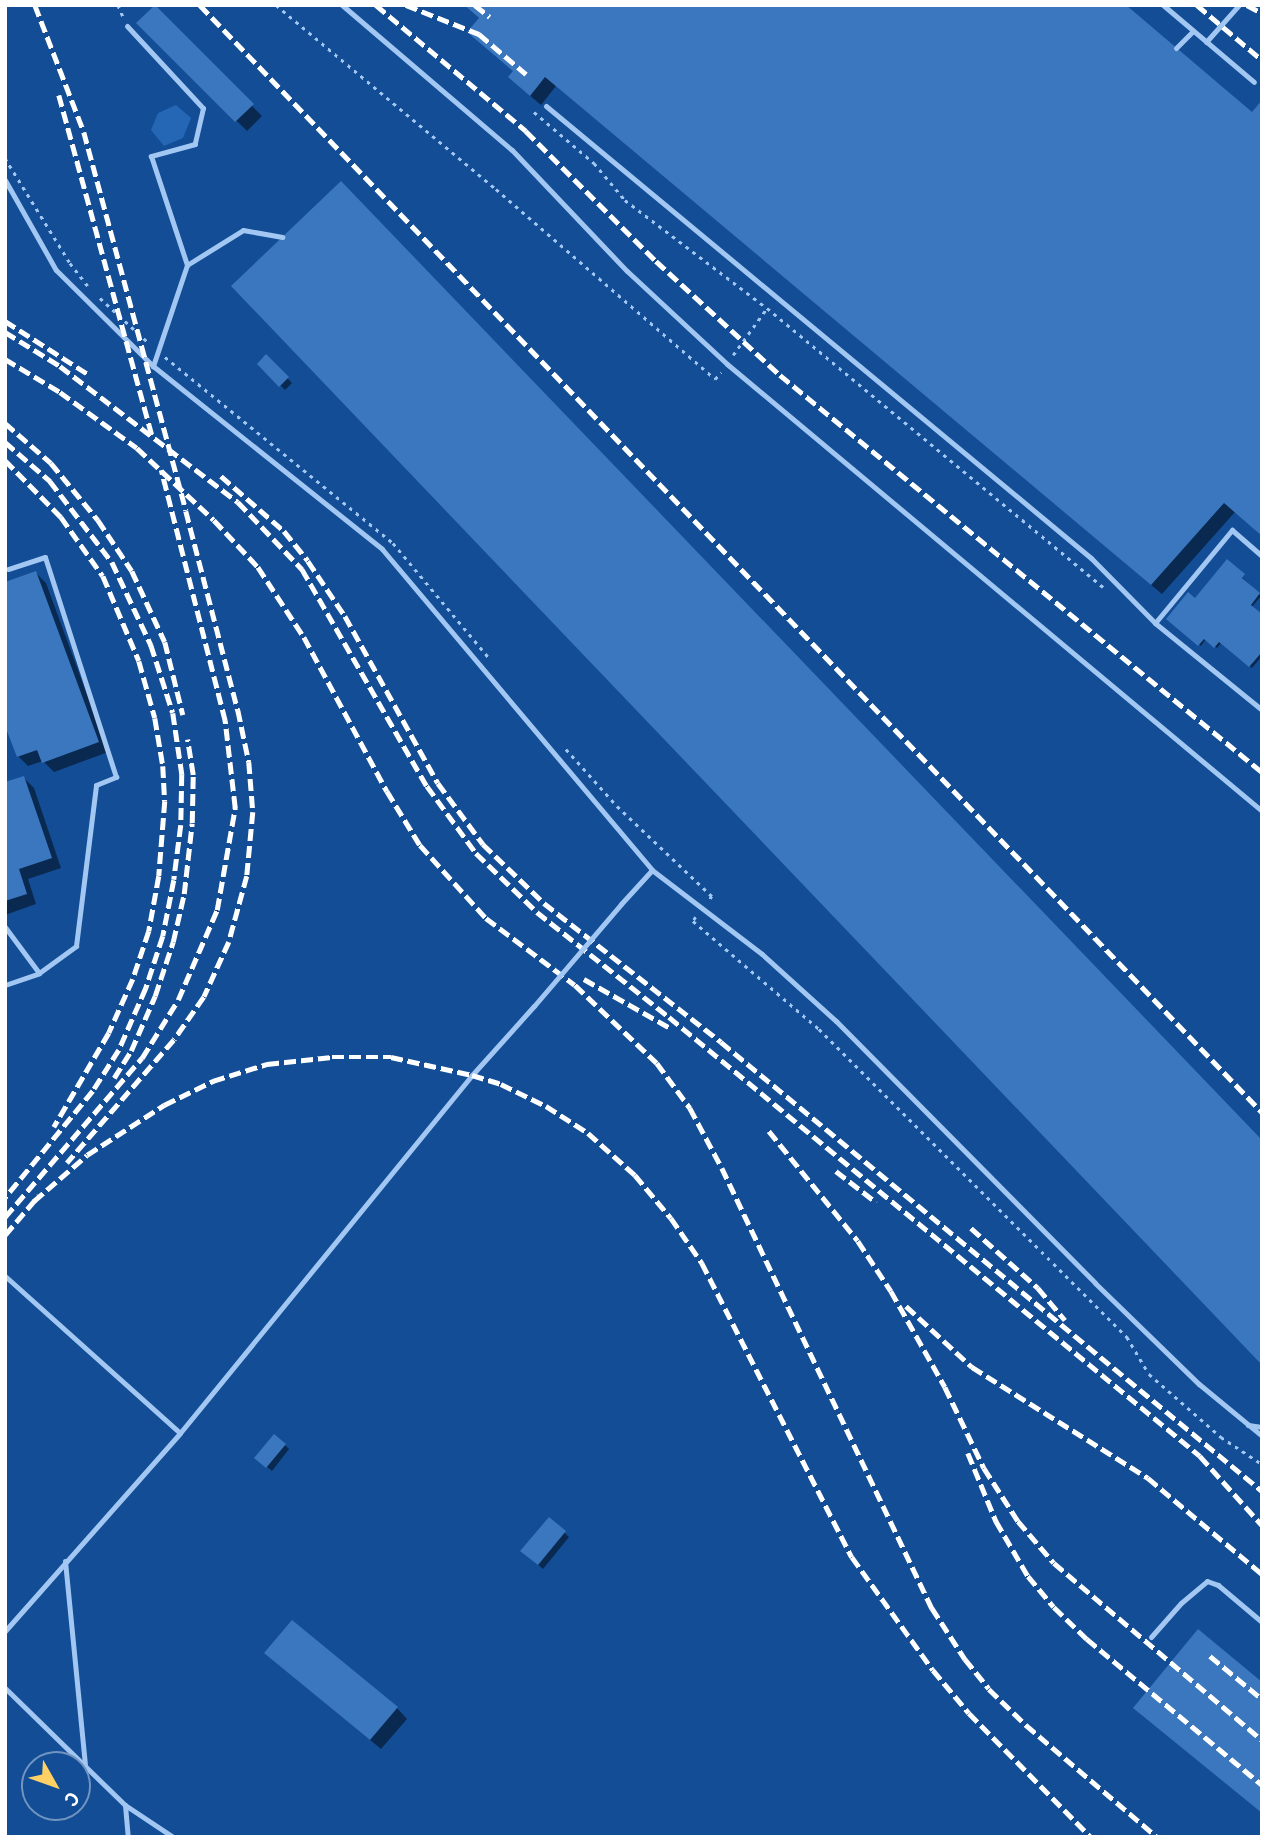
<!DOCTYPE html>
<meta charset="utf-8">
<style>
body{margin:0}
#map{position:relative;width:1267px;height:1842px;overflow:hidden;background:#124d96;font-family:Overpass,sans-serif}
div>[style]{position:absolute}
[style*='--x']{left:calc(var(--x)*1px);top:calc(var(--y)*1px);width:calc(var(--w)*1px);rotate:calc(var(--a)*1deg)}
.green>*{inset:0;background:#2567b5}
.shadow>*{inset:0;background:#0007}
.building>*{inset:0;background:#3b77be}
.path>*{height:2.5px;margin-top:-1.25px;transform-origin:0;background:repeating-linear-gradient(90deg,#a2c7f3 0 3.5px,transparent 0 8.5px)}
.lane>*{height:5px;margin:-2.5px;padding:0 2.5px;transform-origin:2.5px;border-radius:2.5px;background:#a2c7f3}
.rail>*{height:4.5px;margin-top:-2.25px;transform-origin:0;background:repeating-linear-gradient(90deg,#fff 0 12px,transparent 0 17px)}
.lane-bridge>*{height:5px;margin:-2.5px;padding:0 2.5px;transform-origin:2.5px;border-radius:2.5px;background:#a2c7f3}
span{translate:-50% -50%;white-space:nowrap;text-align:center;line-height:1.15;-webkit-text-stroke:5px #124d96;paint-order:stroke}
.frame{position:absolute;inset:0;border:7px solid #fff;pointer-events:none}
.north{position:absolute;left:21px;top:1751px;width:70px;height:70px;box-sizing:border-box;background:#124d96;border:2px solid #7194c0;border-radius:50%;rotate:130deg;font-size:19px;font-weight:700;line-height:28px;text-align:center;color:#fff}
.north::after{content:'';display:block;margin:auto;width:24px;height:32px;background:#ffd164;clip-path:polygon(50% 0,100% 100%,50% 72%,0 100%)}
</style>
<div id="map">
<div class="green">
<i style="clip-path:polygon(176px 105px,191px 118px,183px 138px,164px 146px,151px 130px,158px 113px)"></i>
</div>
<div class="shadow">
<i style="clip-path:polygon(464px 5px,1123px 5px,1235px 512px,1162px 594px,556px 86px,541px 105px,520px 87px,514px 72px,480px 19px)"></i>
<i style="clip-path:polygon(154px 7px,262px 116px,247px 131px,138px 23px)"></i>
<i style="clip-path:polygon(266px 356px,292px 383px,285px 390px,259px 364px)"></i>
<i style="clip-path:polygon(1227px 562px,1261px 596px,1251px 608px,1262px 616px,1262px 656px,1252px 668px,1221px 643px,1217px 648px,1206px 639px,1201px 646px,1168px 619px,1196px 601px)"></i>
<i style="clip-path:polygon(36px 573px,46px 583px,108px 752px,54px 772px,43px 761px,28px 766px,18px 756px)"></i>
<i style="clip-path:polygon(24px 778px,34px 788px,61px 868px,28px 879px,36px 904px,5px 915px,5px 780px,6px 784px)"></i>
<i style="clip-path:polygon(285px 1445px,289px 1449px,272px 1471px,261px 1462px)"></i>
<i style="clip-path:polygon(549px 1519px,569px 1537px,543px 1569px,527px 1555px)"></i>
<i style="clip-path:polygon(277px 1663px,397px 1708px,407px 1719px,381px 1749px)"></i>
</div>
<div class="building">
<i style="clip-path:polygon(155px 5px,254px 104px,235px 122px,136px 23px)"></i>
<i style="clip-path:polygon(464px 5px,1126px 5px,1252px 112px,1262px 100px,1262px 536px,1224px 503px,1151px 585px,545px 77px,530px 96px,508px 77px,513px 71px,467px 32px,479px 18px)"></i>
<i style="clip-path:polygon(341px 181px,1262px 1140px,1262px 1365px,231px 286px)"></i>
<i style="clip-path:polygon(266px 354px,289px 377px,279px 387px,257px 364px)"></i>
<i style="clip-path:polygon(1227px 559px,1245px 574px,1242px 578px,1260px 593px,1251px 605px,1262px 614px,1262px 652px,1249px 667px,1219px 642px,1214px 648px,1204px 639px,1198px 646px,1166px 619px,1188px 592px,1195px 598px)"></i>
<i style="clip-path:polygon(36px 571px,99px 742px,42px 763px,37px 750px,17px 757px,5px 726px,5px 582px)"></i>
<i style="clip-path:polygon(24px 776px,52px 858px,19px 869px,27px 894px,5px 901px,5px 782px)"></i>
<i style="clip-path:polygon(274px 1434px,286px 1444px,266px 1468px,254px 1458px)"></i>
<i style="clip-path:polygon(549px 1517px,566px 1531px,538px 1565px,520px 1551px)"></i>
<i style="clip-path:polygon(292px 1620px,398px 1707px,370px 1740px,264px 1653px)"></i>
<i style="clip-path:polygon(1198px 1629px,1262px 1682px,1262px 1813px,1133px 1708px)"></i>
</div>
<div class="path">
<i style="--x:118;--y:5;--w:12;--a:66"></i>
<i style="--x:276;--y:5;--w:287;--a:39.9"></i>
<i style="--x:496;--y:189;--w:290;--a:40.9"></i>
<i style="--x:715;--y:379;--w:9;--a:-49"></i>
<i style="--x:534;--y:112;--w:79;--a:40.4"></i>
<i style="--x:594;--y:163;--w:48;--a:50"></i>
<i style="--x:625;--y:200;--w:178;--a:37.3"></i>
<i style="--x:767;--y:308;--w:440;--a:39.7"></i>
<i style="--x:5;--y:158;--w:123;--a:58.2"></i>
<i style="--x:70;--y:263;--w:29;--a:52"></i>
<i style="--x:100;--y:298;--w:67;--a:42.6"></i>
<i style="--x:733;--y:355;--w:58;--a:-54.1"></i>
<i style="--x:165;--y:357;--w:294;--a:39.2"></i>
<i style="--x:393;--y:543;--w:150;--a:50.1"></i>
<i style="--x:566;--y:749;--w:76;--a:48.2"></i>
<i style="--x:617;--y:806;--w:131;--a:43.5"></i>
<i style="--x:712;--y:896;--w:6;--a:121"></i>
<i style="--x:696;--y:917;--w:5;--a:127"></i>
<i style="--x:693;--y:921;--w:166;--a:40.6"></i>
<i style="--x:819;--y:1029;--w:436;--a:45"></i>
<i style="--x:1127;--y:1337;--w:43;--a:59.3"></i>
<i style="--x:1149;--y:1374;--w:96;--a:41.2"></i>
<i style="--x:1221;--y:1437;--w:49;--a:33.4"></i>
</div>
<div class="lane">
<i style="--x:342;--y:5;--w:223;--a:40.5"></i>
<i style="--x:512;--y:150;--w:167;--a:46.5"></i>
<i style="--x:627;--y:271;--w:137;--a:42.9"></i>
<i style="--x:727;--y:364;--w:697;--a:39.88"></i>
<i style="--x:1163;--y:5;--w:119;--a:40.2"></i>
<i style="--x:127;--y:26;--w:112;--a:47.2"></i>
<i style="--x:203;--y:108;--w:37;--a:103"></i>
<i style="--x:195;--y:144;--w:46;--a:164.7"></i>
<i style="--x:151;--y:156;--w:115;--a:71.7"></i>
<i style="--x:187;--y:265;--w:107;--a:108.6"></i>
<i style="--x:1206;--y:42;--w:50;--a:-48.3"></i>
<i style="--x:1176;--y:48;--w:24;--a:-45"></i>
<i style="--x:546;--y:106;--w:708;--a:39.67"></i>
<i style="--x:1091;--y:558;--w:91;--a:45.4"></i>
<i style="--x:1155;--y:623;--w:138;--a:39.1"></i>
<i style="--x:5;--y:180;--w:103;--a:60.5"></i>
<i style="--x:56;--y:270;--w:136;--a:44.7"></i>
<i style="--x:153;--y:366;--w:293;--a:38.6"></i>
<i style="--x:382;--y:549;--w:419;--a:49.9"></i>
<i style="--x:652;--y:870;--w:138;--a:37.4"></i>
<i style="--x:762;--y:954;--w:100;--a:42.2"></i>
<i style="--x:836;--y:1021;--w:368;--a:45.3"></i>
<i style="--x:1095;--y:1283;--w:145;--a:44.2"></i>
<i style="--x:1199;--y:1384;--w:82;--a:39.5"></i>
<i style="--x:187;--y:265;--w:66;--a:-32"></i>
<i style="--x:243;--y:230;--w:40;--a:10"></i>
<i style="--x:1155;--y:623;--w:121;--a:-50.4"></i>
<i style="--x:1232;--y:530;--w:40;--a:41"></i>
<i style="--x:621;--y:904;--w:46;--a:-47.6"></i>
<i style="--x:5;--y:927;--w:57;--a:53.5"></i>
<i style="--x:5;--y:985;--w:36;--a:-19"></i>
<i style="--x:39;--y:973;--w:46;--a:-36.1"></i>
<i style="--x:76;--y:946;--w:162;--a:-82.9"></i>
<i style="--x:96;--y:785;--w:22;--a:-22"></i>
<i style="--x:116;--y:777;--w:231;--a:-107.9"></i>
<i style="--x:45;--y:557;--w:39;--a:162"></i>
<i style="--x:5;--y:1276;--w:235;--a:41.9"></i>
<i style="--x:1248;--y:1425;--w:14;--a:8"></i>
<i style="--x:65;--y:1561;--w:204;--a:84.4"></i>
<i style="--x:5;--y:1631;--w:264;--a:-48.5"></i>
<i style="--x:180;--y:1433;--w:462;--a:-50.8"></i>
<i style="--x:472;--y:1075;--w:93;--a:-48.1"></i>
<i style="--x:1151;--y:1637;--w:45;--a:-48.6"></i>
<i style="--x:1181;--y:1603;--w:34;--a:-40"></i>
<i style="--x:1207;--y:1581;--w:12;--a:20"></i>
<i style="--x:1218;--y:1585;--w:57;--a:40.1"></i>
<i style="--x:5;--y:1688;--w:168;--a:44.3"></i>
<i style="--x:125;--y:1805;--w:32;--a:85"></i>
<i style="--x:125;--y:1805;--w:58;--a:33.7"></i>
</div>
<div class="rail">
<i style="--x:35;--y:5;--w:136;--a:68.9"></i>
<i style="--x:84;--y:132;--w:392;--a:74.9"></i>
<i style="--x:186;--y:511;--w:206;--a:75.4"></i>
<i style="--x:238;--y:710;--w:53;--a:78.1"></i>
<i style="--x:249;--y:762;--w:50;--a:85.4"></i>
<i style="--x:253;--y:812;--w:64;--a:95.4"></i>
<i style="--x:247;--y:876;--w:68;--a:105.3"></i>
<i style="--x:229;--y:942;--w:60;--a:114.4"></i>
<i style="--x:204;--y:997;--w:52;--a:124.9"></i>
<i style="--x:174;--y:1040;--w:163;--a:131"></i>
<i style="--x:200;--y:5;--w:1534;--a:46.19"></i>
<i style="--x:376;--y:5;--w:196;--a:40"></i>
<i style="--x:526;--y:131;--w:184;--a:45"></i>
<i style="--x:656;--y:261;--w:168;--a:42.6"></i>
<i style="--x:780;--y:375;--w:624;--a:39.48"></i>
<i style="--x:406;--y:5;--w:79;--a:21.7"></i>
<i style="--x:479;--y:34;--w:62;--a:40.4"></i>
<i style="--x:475;--y:5;--w:19;--a:39"></i>
<i style="--x:1197;--y:5;--w:85;--a:40.2"></i>
<i style="--x:1247;--y:5;--w:17;--a:28"></i>
<i style="--x:59;--y:95;--w:353;--a:74.7"></i>
<i style="--x:5;--y:321;--w:98;--a:32.6"></i>
<i style="--x:5;--y:332;--w:65;--a:31.7"></i>
<i style="--x:60;--y:366;--w:224;--a:37.4"></i>
<i style="--x:238;--y:502;--w:93;--a:46.3"></i>
<i style="--x:302;--y:569;--w:250;--a:60.1"></i>
<i style="--x:427;--y:786;--w:83;--a:53.8"></i>
<i style="--x:476;--y:853;--w:85;--a:44"></i>
<i style="--x:537;--y:912;--w:169;--a:38.5"></i>
<i style="--x:669;--y:1017;--w:689;--a:39.58"></i>
<i style="--x:1200;--y:1456;--w:93;--a:48.1"></i>
<i style="--x:5;--y:359;--w:64;--a:31"></i>
<i style="--x:60;--y:392;--w:95;--a:36"></i>
<i style="--x:137;--y:448;--w:105;--a:43.1"></i>
<i style="--x:214;--y:520;--w:64;--a:46.9"></i>
<i style="--x:258;--y:567;--w:84;--a:56.7"></i>
<i style="--x:304;--y:637;--w:175;--a:61.7"></i>
<i style="--x:387;--y:791;--w:63;--a:58.6"></i>
<i style="--x:420;--y:845;--w:98;--a:47.9"></i>
<i style="--x:486;--y:918;--w:111;--a:37"></i>
<i style="--x:575;--y:985;--w:113;--a:43.6"></i>
<i style="--x:657;--y:1063;--w:56;--a:53.7"></i>
<i style="--x:690;--y:1108;--w:68;--a:61.9"></i>
<i style="--x:722;--y:1168;--w:488;--a:64.5"></i>
<i style="--x:932;--y:1608;--w:61;--a:57.1"></i>
<i style="--x:965;--y:1659;--w:38;--a:51"></i>
<i style="--x:989;--y:1689;--w:52;--a:44.2"></i>
<i style="--x:1026;--y:1725;--w:172;--a:40.5"></i>
<i style="--x:5;--y:423;--w:61;--a:41"></i>
<i style="--x:51;--y:463;--w:74;--a:50.5"></i>
<i style="--x:98;--y:520;--w:61;--a:56.3"></i>
<i style="--x:132;--y:571;--w:78;--a:65.1"></i>
<i style="--x:165;--y:642;--w:75;--a:76.1"></i>
<i style="--x:5;--y:442;--w:60;--a:40.9"></i>
<i style="--x:50;--y:481;--w:102;--a:52.6"></i>
<i style="--x:112;--y:562;--w:92;--a:64.8"></i>
<i style="--x:151;--y:645;--w:71;--a:72.1"></i>
<i style="--x:173;--y:713;--w:62;--a:81.6"></i>
<i style="--x:182;--y:774;--w:51;--a:91.1"></i>
<i style="--x:181;--y:825;--w:55;--a:97.3"></i>
<i style="--x:174;--y:880;--w:57;--a:101.1"></i>
<i style="--x:163;--y:936;--w:55;--a:108.1"></i>
<i style="--x:146;--y:988;--w:68;--a:113.5"></i>
<i style="--x:119;--y:1050;--w:49;--a:122.4"></i>
<i style="--x:93;--y:1091;--w:139;--a:129.4"></i>
<i style="--x:5;--y:460;--w:80;--a:45.5"></i>
<i style="--x:61;--y:517;--w:72;--a:54.6"></i>
<i style="--x:103;--y:576;--w:92;--a:67"></i>
<i style="--x:139;--y:661;--w:59;--a:74.3"></i>
<i style="--x:155;--y:718;--w:49;--a:80.5"></i>
<i style="--x:163;--y:766;--w:35;--a:87"></i>
<i style="--x:165;--y:801;--w:75;--a:94.6"></i>
<i style="--x:159;--y:876;--w:56;--a:100.3"></i>
<i style="--x:149;--y:931;--w:51;--a:108.4"></i>
<i style="--x:133;--y:979;--w:59;--a:114"></i>
<i style="--x:109;--y:1033;--w:109;--a:120.3"></i>
<i style="--x:221;--y:476;--w:84;--a:41.1"></i>
<i style="--x:284;--y:531;--w:38;--a:51"></i>
<i style="--x:308;--y:561;--w:66;--a:56.1"></i>
<i style="--x:345;--y:616;--w:191;--a:60.9"></i>
<i style="--x:438;--y:783;--w:76;--a:53.6"></i>
<i style="--x:483;--y:844;--w:85;--a:44"></i>
<i style="--x:544;--y:903;--w:225;--a:38.1"></i>
<i style="--x:721;--y:1042;--w:703;--a:39.69"></i>
<i style="--x:584;--y:979;--w:101;--a:29.6"></i>
<i style="--x:114;--y:1078;--w:32;--a:-58"></i>
<i style="--x:131;--y:1051;--w:60;--a:-66.4"></i>
<i style="--x:155;--y:996;--w:57;--a:-71.6"></i>
<i style="--x:173;--y:942;--w:49;--a:-77.1"></i>
<i style="--x:184;--y:894;--w:71;--a:-83.6"></i>
<i style="--x:192;--y:823;--w:48;--a:-88.8"></i>
<i style="--x:193;--y:775;--w:36;--a:-99"></i>
<i style="--x:769;--y:1131;--w:141;--a:51"></i>
<i style="--x:858;--y:1241;--w:60;--a:56.6"></i>
<i style="--x:891;--y:1291;--w:110;--a:60.6"></i>
<i style="--x:945;--y:1387;--w:90;--a:64.3"></i>
<i style="--x:984;--y:1468;--w:63;--a:57.3"></i>
<i style="--x:1018;--y:1521;--w:55;--a:49.4"></i>
<i style="--x:1054;--y:1563;--w:273;--a:40.4"></i>
<i style="--x:836;--y:1171;--w:51;--a:37.8"></i>
<i style="--x:34;--y:1201;--w:70;--a:-41"></i>
<i style="--x:87;--y:1155;--w:92;--a:-33"></i>
<i style="--x:164;--y:1105;--w:55;--a:-26.1"></i>
<i style="--x:213;--y:1081;--w:57;--a:-17.5"></i>
<i style="--x:267;--y:1064;--w:65;--a:-6.1"></i>
<i style="--x:332;--y:1057;--w:59;--a:0"></i>
<i style="--x:391;--y:1057;--w:83;--a:12.5"></i>
<i style="--x:472;--y:1075;--w:30;--a:17"></i>
<i style="--x:501;--y:1084;--w:50;--a:26.1"></i>
<i style="--x:546;--y:1106;--w:50;--a:32.7"></i>
<i style="--x:588;--y:1133;--w:63;--a:41.8"></i>
<i style="--x:635;--y:1175;--w:56;--a:50.1"></i>
<i style="--x:671;--y:1218;--w:55;--a:55.4"></i>
<i style="--x:702;--y:1263;--w:330;--a:63"></i>
<i style="--x:852;--y:1557;--w:139;--a:54.4"></i>
<i style="--x:933;--y:1670;--w:56;--a:50.1"></i>
<i style="--x:969;--y:1713;--w:174;--a:45.5"></i>
<i style="--x:5;--y:1217;--w:210;--a:-49.3"></i>
<i style="--x:142;--y:1058;--w:68;--a:-58.2"></i>
<i style="--x:178;--y:1000;--w:98;--a:-66.6"></i>
<i style="--x:217;--y:910;--w:104;--a:-80"></i>
<i style="--x:235;--y:808;--w:88;--a:-96.6"></i>
<i style="--x:225;--y:721;--w:259;--a:-104.3"></i>
<i style="--x:971;--y:1228;--w:90;--a:41.8"></i>
<i style="--x:1038;--y:1288;--w:42;--a:49.8"></i>
<i style="--x:5;--y:1235;--w:52;--a:-49.6"></i>
<i style="--x:906;--y:1306;--w:90;--a:42.7"></i>
<i style="--x:972;--y:1367;--w:208;--a:32.2"></i>
<i style="--x:1148;--y:1478;--w:149;--a:40.1"></i>
<i style="--x:968;--y:1453;--w:74;--a:67.6"></i>
<i style="--x:996;--y:1521;--w:64;--a:59.8"></i>
<i style="--x:1028;--y:1576;--w:40;--a:50"></i>
<i style="--x:1054;--y:1607;--w:46;--a:44.1"></i>
<i style="--x:1087;--y:1639;--w:228;--a:39.8"></i>
<i style="--x:1210;--y:1656;--w:67;--a:39.6"></i>
</div>
<div class="lane-bridge">
<i style="--x:534;--y:1006;--w:134;--a:-49.5"></i>
</div>
<div class="frame"></div>
<div class="north">С</div>
</div>
